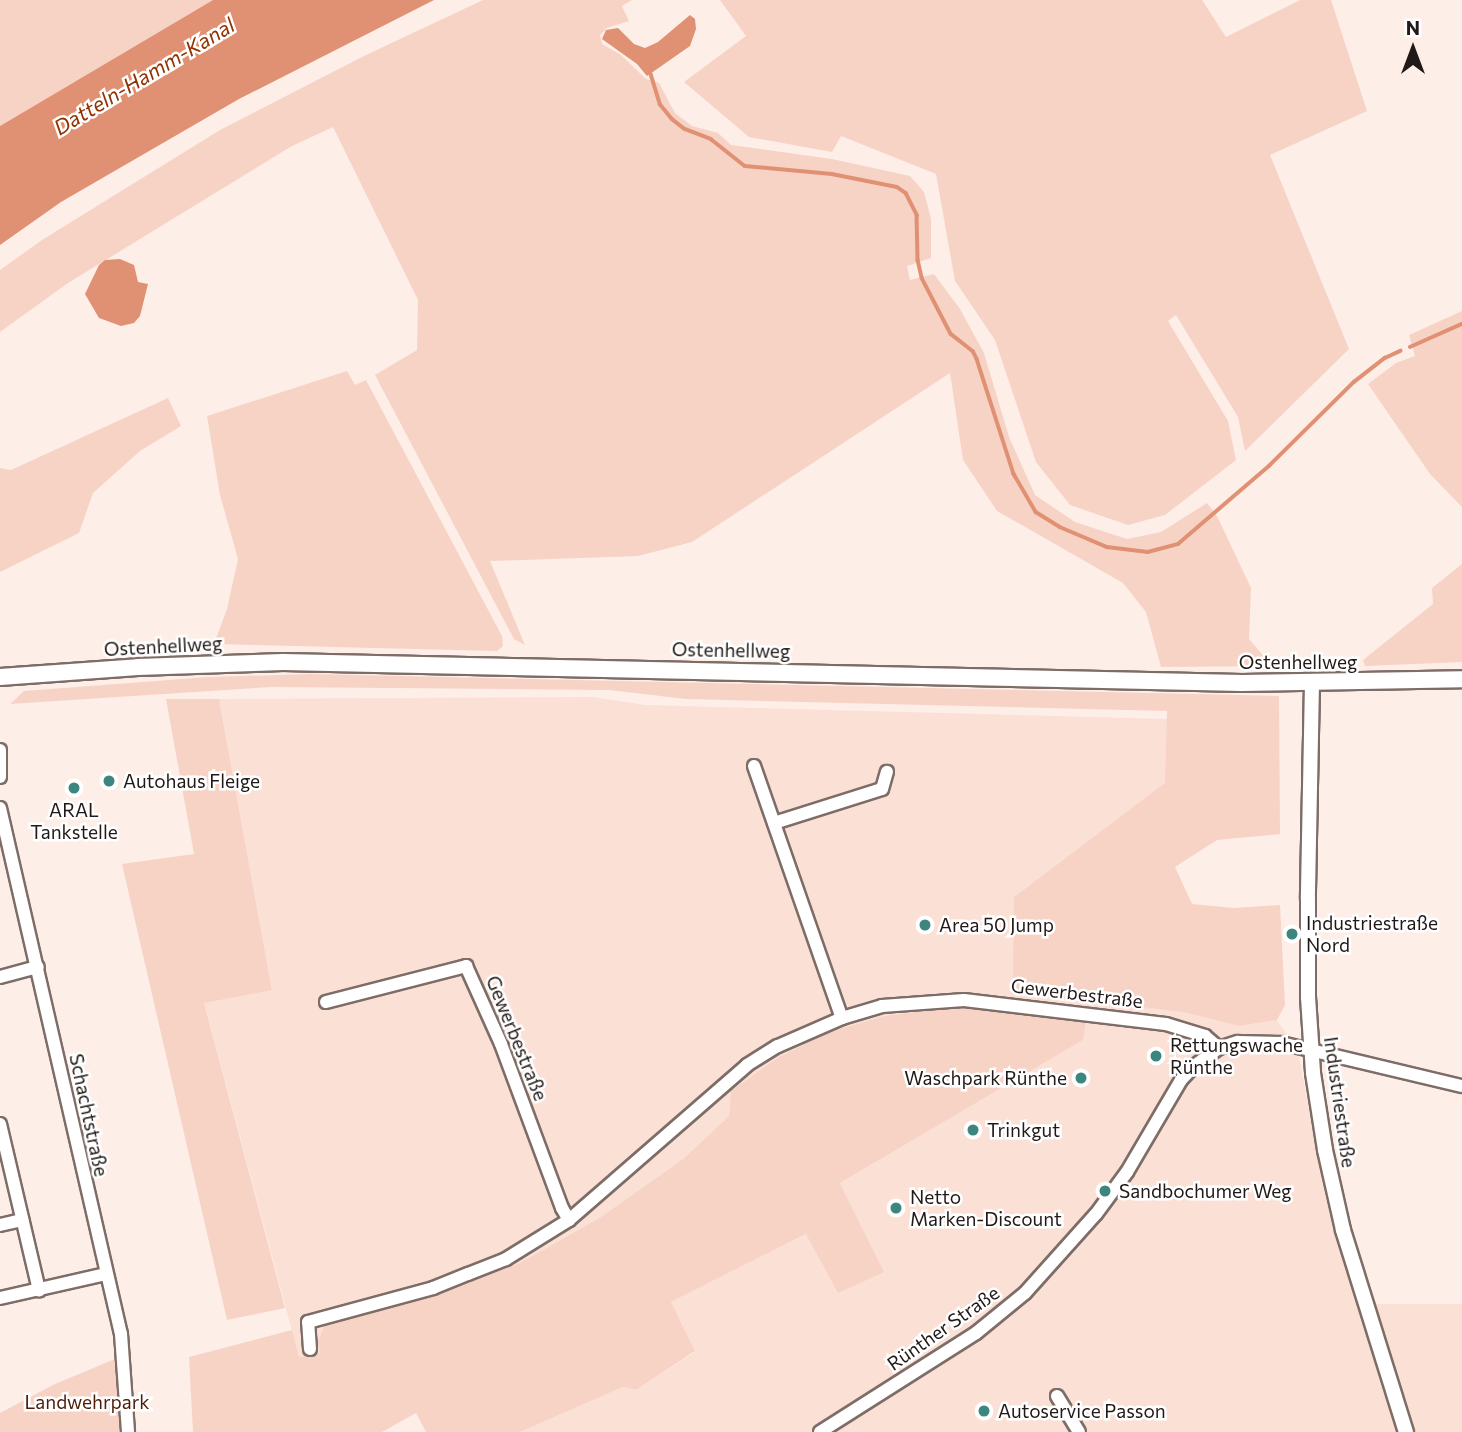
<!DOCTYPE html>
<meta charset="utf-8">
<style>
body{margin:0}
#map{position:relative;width:1462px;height:1432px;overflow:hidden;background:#fdeee8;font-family:Commissioner,sans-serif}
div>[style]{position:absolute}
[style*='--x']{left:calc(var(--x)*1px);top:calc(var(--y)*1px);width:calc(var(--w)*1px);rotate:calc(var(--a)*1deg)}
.built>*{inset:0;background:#fbe0d6}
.green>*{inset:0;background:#f7d3c6}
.water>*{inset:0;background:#e19173}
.stream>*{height:3.5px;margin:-1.75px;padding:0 1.75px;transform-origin:1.75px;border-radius:1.75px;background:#e19173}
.roads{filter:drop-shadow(2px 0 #7e6d67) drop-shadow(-2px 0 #7e6d67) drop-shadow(0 2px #7e6d67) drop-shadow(0 -2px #7e6d67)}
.minor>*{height:12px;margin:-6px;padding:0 6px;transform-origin:6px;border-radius:6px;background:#fff}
.tertiary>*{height:14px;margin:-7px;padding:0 7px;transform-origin:7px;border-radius:7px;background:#fff}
.secondary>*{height:16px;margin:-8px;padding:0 8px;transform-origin:8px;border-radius:8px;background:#fff}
.dots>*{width:19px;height:19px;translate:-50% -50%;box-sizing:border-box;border:4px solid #fff;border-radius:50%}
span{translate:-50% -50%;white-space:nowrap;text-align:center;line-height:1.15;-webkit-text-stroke:5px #fff;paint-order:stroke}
.street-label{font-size:19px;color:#201917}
.poi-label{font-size:19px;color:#201917}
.left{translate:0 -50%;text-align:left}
.right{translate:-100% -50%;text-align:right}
.park-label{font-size:19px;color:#4d1b06}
.water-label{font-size:21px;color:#8f3200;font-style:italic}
.north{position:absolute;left:1378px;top:14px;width:70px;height:70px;-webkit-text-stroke:5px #fff;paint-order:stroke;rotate:0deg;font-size:19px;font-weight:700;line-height:28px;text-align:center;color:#201917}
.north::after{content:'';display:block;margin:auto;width:24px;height:32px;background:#201917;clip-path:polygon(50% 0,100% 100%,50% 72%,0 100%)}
</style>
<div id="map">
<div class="built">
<i style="clip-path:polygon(593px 697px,645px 705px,1167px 719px,1166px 783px,1014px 897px,1183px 1012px,1239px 1026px,1277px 1020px,1298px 1051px,1325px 1195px,1357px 1304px,1462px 1304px,1462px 1432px,520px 1432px,623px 1387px,636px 1390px,695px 1352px,671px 1302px,807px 1234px,884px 1272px,840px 1183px,1083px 1040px,955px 1007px,884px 1016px,829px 1032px,777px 1058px,731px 1091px,729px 1116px,683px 1159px,601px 1217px,520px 1263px,431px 1297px,321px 1353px,299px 1357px,204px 1002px,272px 989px,219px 699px)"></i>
</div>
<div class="green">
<i style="clip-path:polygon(0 0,213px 0,0 126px)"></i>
<i style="clip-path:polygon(483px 0,632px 0,622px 6px,629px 21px,607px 28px,600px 35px,602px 44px,621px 55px,646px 79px,659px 83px,675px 113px,692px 126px,718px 133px,731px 145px,832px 159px,910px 176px,924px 192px,931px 219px,931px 258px,907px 266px,910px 280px,934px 274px,960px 309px,984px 353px,1009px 437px,1035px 495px,1075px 522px,1127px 539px,1161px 532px,1207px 503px,1217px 516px,1251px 588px,1249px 639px,1272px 666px,1161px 667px,1146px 612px,1123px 583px,997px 511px,963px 460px,950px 373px,692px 542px,638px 556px,490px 561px,525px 645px,514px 639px,375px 375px,417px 350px,418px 300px,333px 127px,292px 146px,68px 283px,0 332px,0 270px,42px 240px,220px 130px,364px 56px)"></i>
<i style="clip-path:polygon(720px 0,1202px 0,1226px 37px,1300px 0,1331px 0,1367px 111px,1270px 155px,1349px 349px,1245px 451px,1238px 417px,1176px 315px,1168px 321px,1228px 421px,1236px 460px,1165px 515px,1128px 525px,1070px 505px,1036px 462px,995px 340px,955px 281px,936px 174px,841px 136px,832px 152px,749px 137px,684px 82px,746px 36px)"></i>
<i style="clip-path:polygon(1462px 311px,1462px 507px,1430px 474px,1368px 384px,1396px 363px,1415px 356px,1409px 335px)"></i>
<i style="clip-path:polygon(347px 371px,355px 385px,366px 380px,502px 636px,503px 646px,497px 651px,214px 644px,227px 609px,238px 559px,220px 495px,207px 416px)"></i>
<i style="clip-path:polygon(168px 398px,181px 426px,140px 451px,93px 493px,79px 533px,0 572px,0 468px,11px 470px)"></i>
<i style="clip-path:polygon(1462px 564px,1462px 662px,1365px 666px,1363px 660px,1433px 604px,1432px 588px)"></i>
<i style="clip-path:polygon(311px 674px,1279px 696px,1280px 834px,1217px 840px,1175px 867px,1192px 904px,1234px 908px,1280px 905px,1285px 1005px,1277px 1020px,1239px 1026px,1183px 1012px,1013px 992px,1014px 897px,1165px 783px,1167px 711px,686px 699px,609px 690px,271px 687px,10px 704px,24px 691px,208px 677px)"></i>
<i style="clip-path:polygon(166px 699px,219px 699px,272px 990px,204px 1003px,285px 1308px,227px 1320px,122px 864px,194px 854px)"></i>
<i style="clip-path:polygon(955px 1007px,1086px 1021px,1083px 1040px,840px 1183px,884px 1272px,838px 1293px,806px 1234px,671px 1302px,695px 1351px,636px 1390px,623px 1387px,520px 1432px,426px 1432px,416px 1413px,382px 1432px,193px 1432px,189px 1357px,292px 1330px,299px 1357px,320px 1353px,318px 1342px,325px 1324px,431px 1297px,520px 1263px,601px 1217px,683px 1159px,729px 1116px,731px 1091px,777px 1058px,829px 1032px,884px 1016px)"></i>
<i style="clip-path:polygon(115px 1359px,120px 1432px,0 1432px,0 1413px,55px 1384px)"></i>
</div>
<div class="water">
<i style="clip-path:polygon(213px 0,434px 0,239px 99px,61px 202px,0 245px,0 126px)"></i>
<i style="clip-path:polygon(690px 15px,695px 19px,696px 29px,690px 46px,647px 76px,637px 64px,602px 39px,606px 30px,618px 28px,634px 44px,645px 48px,658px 42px)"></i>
<i style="clip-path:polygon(120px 259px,134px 265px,138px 282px,148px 284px,140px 316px,134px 323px,121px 326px,99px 318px,85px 294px,99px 265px,105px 260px)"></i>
</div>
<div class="stream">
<i style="--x:651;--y:74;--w:31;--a:73"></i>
<i style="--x:660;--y:104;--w:19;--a:51"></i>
<i style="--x:672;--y:119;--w:16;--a:38"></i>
<i style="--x:685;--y:129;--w:28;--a:21"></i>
<i style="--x:711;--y:139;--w:43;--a:38.5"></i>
<i style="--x:745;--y:166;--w:87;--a:5.3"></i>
<i style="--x:832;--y:174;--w:66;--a:11.3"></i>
<i style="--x:897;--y:187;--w:11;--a:34"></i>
<i style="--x:906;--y:193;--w:25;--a:63"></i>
<i style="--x:917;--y:215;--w:45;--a:88.7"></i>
<i style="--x:918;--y:260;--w:18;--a:77"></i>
<i style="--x:922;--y:278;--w:63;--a:62.6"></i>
<i style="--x:951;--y:334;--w:28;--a:38"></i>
<i style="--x:973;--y:351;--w:9;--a:63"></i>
<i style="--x:977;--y:359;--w:121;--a:72.2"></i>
<i style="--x:1014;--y:474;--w:44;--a:59.9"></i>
<i style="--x:1036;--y:512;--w:28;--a:32"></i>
<i style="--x:1060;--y:527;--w:51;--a:23.1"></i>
<i style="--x:1107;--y:547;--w:41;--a:7"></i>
<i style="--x:1148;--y:552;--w:31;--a:-15"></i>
<i style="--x:1178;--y:544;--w:120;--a:-40.6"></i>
<i style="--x:1269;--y:466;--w:120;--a:-44.7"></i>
<i style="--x:1354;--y:382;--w:39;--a:-38"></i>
<i style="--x:1385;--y:358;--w:17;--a:-25"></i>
<i style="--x:1410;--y:347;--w:57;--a:-23.9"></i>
</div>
<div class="roads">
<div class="minor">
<i style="--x:0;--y:750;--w:27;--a:90"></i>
<i style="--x:754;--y:766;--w:267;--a:70.8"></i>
<i style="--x:0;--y:808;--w:540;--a:77.05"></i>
<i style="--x:121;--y:1334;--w:98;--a:85.9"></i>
<i style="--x:774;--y:823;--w:113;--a:-17.5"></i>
<i style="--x:882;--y:789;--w:18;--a:-74"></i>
<i style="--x:0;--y:977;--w:39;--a:-15"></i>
<i style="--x:326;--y:1002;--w:145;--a:-14.4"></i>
<i style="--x:466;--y:966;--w:85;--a:65.8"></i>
<i style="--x:501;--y:1044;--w:175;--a:69.6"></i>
<i style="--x:562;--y:1208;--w:14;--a:60"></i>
<i style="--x:0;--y:1124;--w:171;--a:76.8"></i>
<i style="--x:0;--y:1225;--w:23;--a:-13"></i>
<i style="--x:0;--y:1298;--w:109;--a:-12.8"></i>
<i style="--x:310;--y:1349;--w:27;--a:-94"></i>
<i style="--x:308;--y:1322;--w:130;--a:-15.2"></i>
<i style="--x:433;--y:1288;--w:38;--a:-22"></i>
<i style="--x:468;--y:1274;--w:41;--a:-21.5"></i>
<i style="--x:506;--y:1259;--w:74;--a:-31.8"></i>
<i style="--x:569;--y:1220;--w:236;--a:-41"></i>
<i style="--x:747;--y:1065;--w:36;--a:-32"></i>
<i style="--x:778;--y:1046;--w:70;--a:-23.6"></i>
<i style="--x:842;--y:1018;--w:42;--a:-16.7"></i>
<i style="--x:882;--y:1006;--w:82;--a:-4.2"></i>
<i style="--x:964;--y:1000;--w:203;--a:6.8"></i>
<i style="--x:1166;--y:1024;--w:41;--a:17.1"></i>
<i style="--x:1205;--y:1036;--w:18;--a:41"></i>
<i style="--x:1057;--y:1396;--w:42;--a:58.6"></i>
<i style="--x:820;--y:1432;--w:185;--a:-32.4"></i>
<i style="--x:976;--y:1333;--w:63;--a:-39.2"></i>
<i style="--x:1025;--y:1293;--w:106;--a:-48.1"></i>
<i style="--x:1096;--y:1214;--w:52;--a:-53.6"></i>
<i style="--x:1127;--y:1172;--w:107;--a:-59.6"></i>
<i style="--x:1181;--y:1080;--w:19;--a:-47"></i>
<i style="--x:1194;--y:1066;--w:31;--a:-36"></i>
<i style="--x:1219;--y:1048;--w:20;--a:-18"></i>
<i style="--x:1238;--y:1042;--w:43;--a:1.3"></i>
<i style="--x:1281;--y:1043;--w:186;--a:13.4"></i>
</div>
<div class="tertiary">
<i style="--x:1312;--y:683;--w:216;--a:91.1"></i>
<i style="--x:1308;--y:899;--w:98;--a:90"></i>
<i style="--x:1308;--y:997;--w:76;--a:86.2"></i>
<i style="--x:1313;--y:1073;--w:78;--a:81.1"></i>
<i style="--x:1325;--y:1150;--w:82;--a:77.3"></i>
<i style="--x:1343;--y:1230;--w:212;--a:72.7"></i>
</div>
<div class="secondary">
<i style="--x:0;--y:677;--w:138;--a:-4.1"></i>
<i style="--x:138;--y:667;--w:145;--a:-2"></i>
<i style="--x:283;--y:662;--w:959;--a:1.25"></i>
<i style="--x:1242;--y:683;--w:220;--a:-1"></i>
</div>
</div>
<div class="dots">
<i style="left:109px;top:781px;background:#3d857f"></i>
<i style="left:74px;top:788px;background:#3d857f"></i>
<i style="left:925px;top:925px;background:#3d857f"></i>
<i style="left:1292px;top:934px;background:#3d857f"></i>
<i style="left:1156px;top:1056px;background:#3d857f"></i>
<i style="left:1081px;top:1078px;background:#3d857f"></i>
<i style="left:973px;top:1130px;background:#3d857f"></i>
<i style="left:1105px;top:1191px;background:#3d857f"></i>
<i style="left:896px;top:1208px;background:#3d857f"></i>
<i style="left:984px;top:1411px;background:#3d857f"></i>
</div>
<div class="street-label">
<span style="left:163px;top:646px;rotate:-3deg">Ostenhellweg</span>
<span style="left:731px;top:650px;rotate:1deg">Ostenhellweg</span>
<span style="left:1298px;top:662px">Ostenhellweg</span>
<span style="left:1077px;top:993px;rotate:7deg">Gewerbestraße</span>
<span style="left:517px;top:1038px;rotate:68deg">Gewerbestraße</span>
<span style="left:1340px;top:1102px;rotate:82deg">Industriestraße</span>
<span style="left:89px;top:1115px;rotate:78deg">Schachtstraße</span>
<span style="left:943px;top:1328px;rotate:-35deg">Rünther Straße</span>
</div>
<div class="poi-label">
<span class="left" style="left:123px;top:781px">Autohaus Fleige</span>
<span style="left:74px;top:821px">ARAL<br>Tankstelle</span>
<span class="left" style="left:1306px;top:934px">Industriestraße<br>Nord</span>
<span class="left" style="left:939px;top:925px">Area 50 Jump</span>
<span class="left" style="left:1170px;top:1056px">Rettungswache<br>Rünthe</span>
<span class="right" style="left:1067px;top:1078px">Waschpark Rünthe</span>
<span class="left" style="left:987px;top:1130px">Trinkgut</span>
<span class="left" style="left:1119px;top:1191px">Sandbochumer Weg</span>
<span class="left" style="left:910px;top:1208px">Netto<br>Marken-Discount</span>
<span class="left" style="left:998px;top:1411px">Autoservice Passon</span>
</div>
<div class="park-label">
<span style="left:87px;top:1402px">Landwehrpark</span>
</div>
<div class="water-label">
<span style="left:144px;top:76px;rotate:-31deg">Datteln-Hamm-Kanal</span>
</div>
<div class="north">N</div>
</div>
